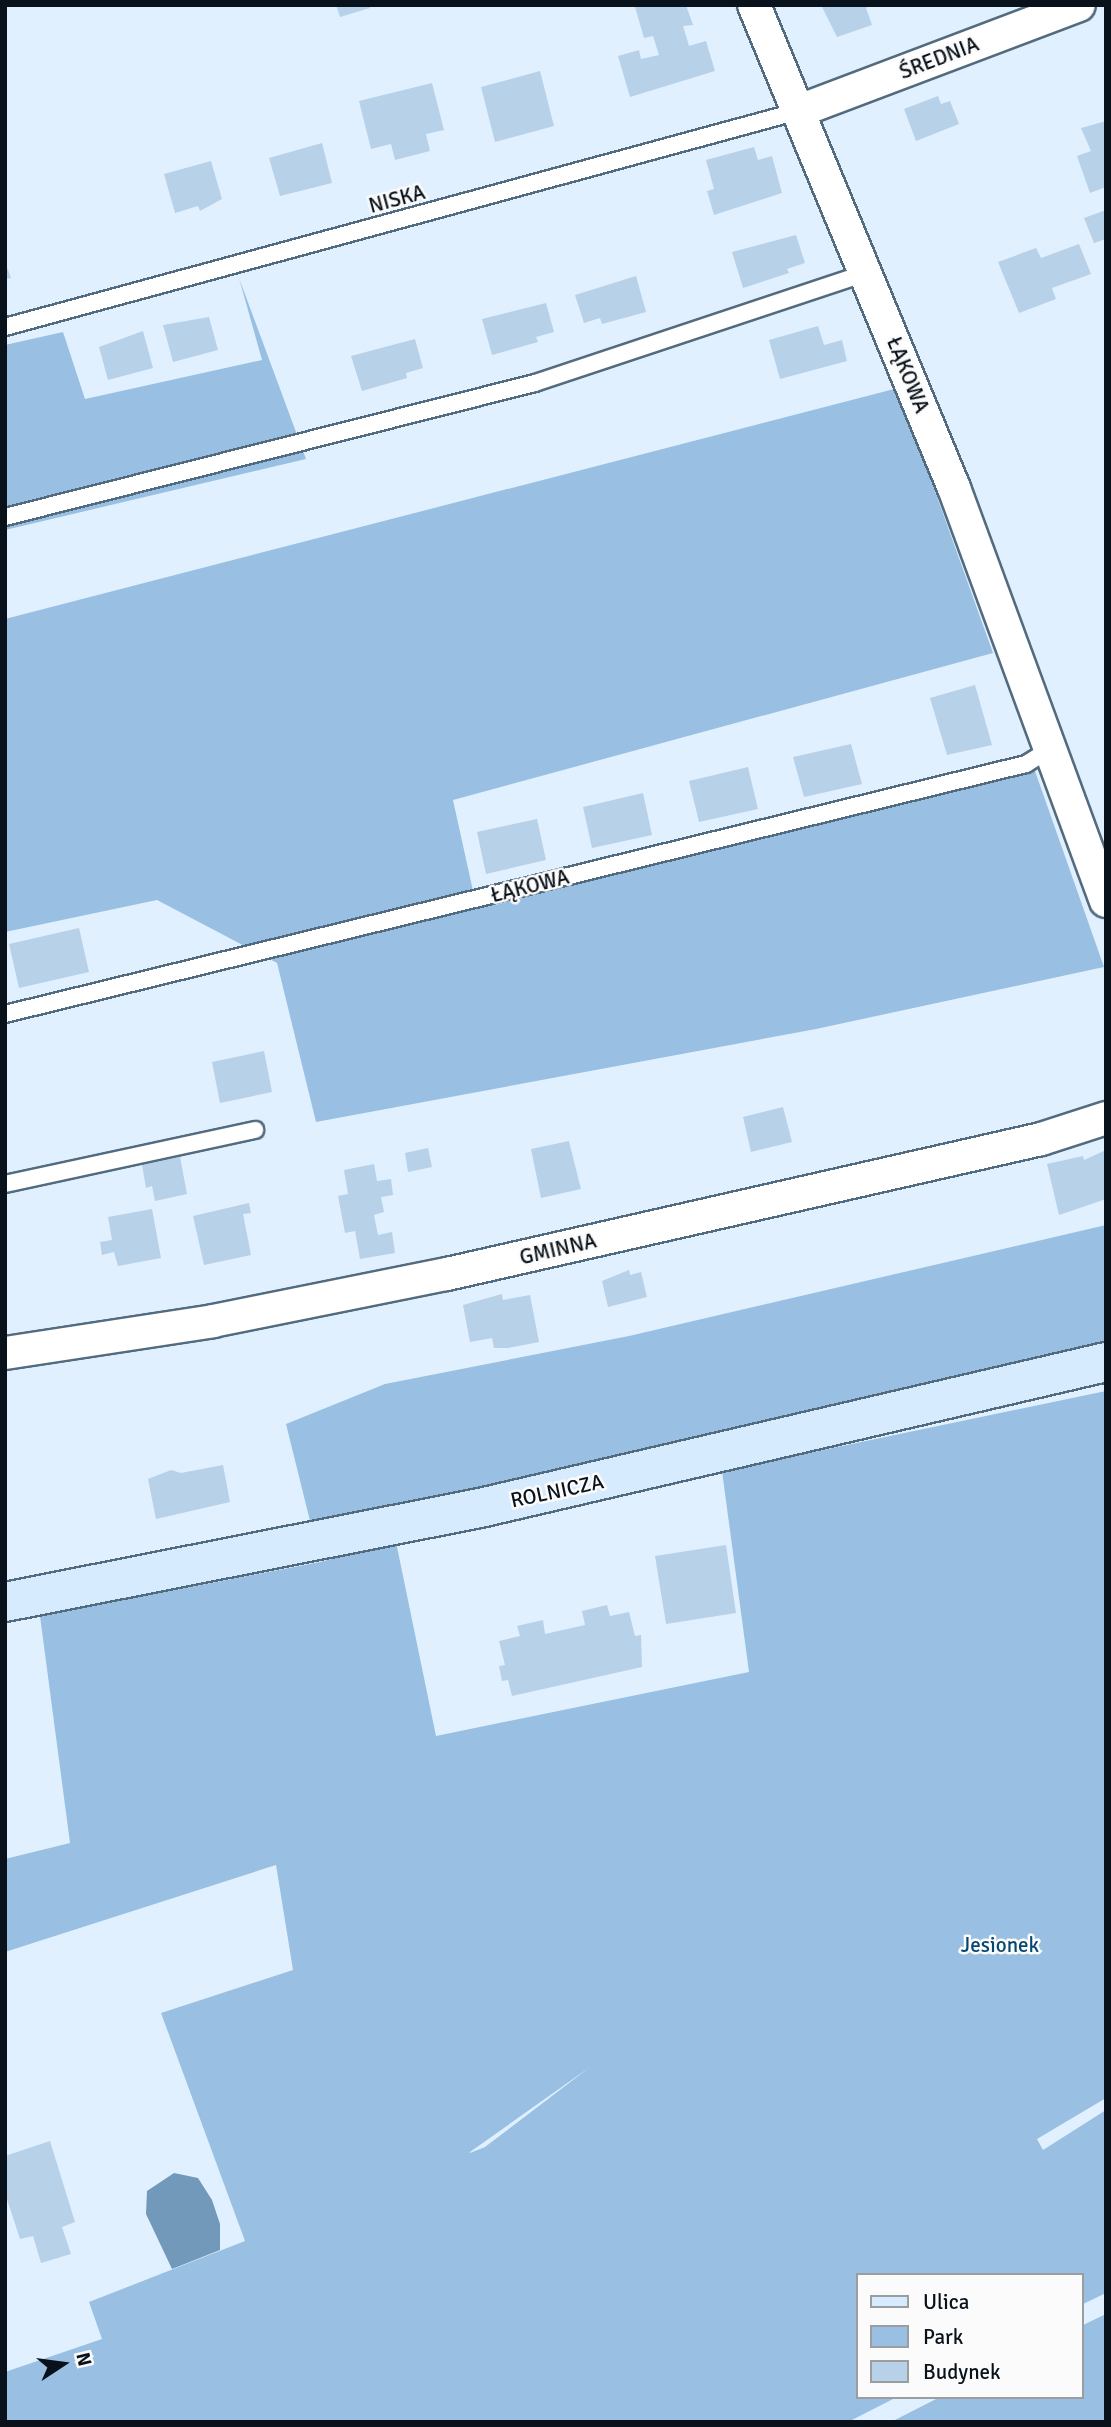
<!DOCTYPE html>
<meta charset="utf-8">
<style>
body{margin:0}
#map{position:relative;width:1111px;height:2427px;overflow:hidden;background:#e0f0ff;font-family:Signika,sans-serif}
div>[style]{position:absolute}
[style*='--x']{left:calc(var(--x)*1px);top:calc(var(--y)*1px);width:calc(var(--w)*1px);rotate:calc(var(--a)*1deg)}
.green>*{inset:0;background:#99c0e2}
.water>*{inset:0;background:#7298ba}
.building>*{inset:0;background:#b7d1e8}
.roads{filter:drop-shadow(2px 0 #536b7f) drop-shadow(-2px 0 #536b7f) drop-shadow(0 2px #536b7f) drop-shadow(0 -2px #536b7f)}
.lane>*{height:16px;margin:-8px;padding:0 8px;transform-origin:8px;border-radius:8px;background:#fff}
.street>*{height:32px;margin:-16px;padding:0 16px;transform-origin:16px;border-radius:16px;background:#fff}
.secondary>*{height:38px;margin:-19px;padding:0 19px;transform-origin:19px;border-radius:19px;background:#d6ebfd}
span{translate:-50% -50%;white-space:nowrap;text-align:center;line-height:1.15;-webkit-text-stroke:5px #fbfbfb;paint-order:stroke}
.street-label{font-size:21px;color:#09121a}
.park-label{font-size:21px;color:#054873}
.frame{position:absolute;inset:0;border:7px solid #09121a;pointer-events:none}
.legend{position:absolute;left:856px;top:2273px;width:228px;height:126px;box-sizing:border-box;background:#fbfbfb;border:2px solid #9a9ea1;margin:0;padding:9px 12px;list-style:none;font-size:21px;color:#09121a}
.legend li{display:flex;align-items:center;gap:14px;height:35px}
.legend b{width:35px;border:2px solid #9a9ea1}
.north{position:absolute;left:28px;top:2329px;width:70px;height:70px;-webkit-text-stroke:5px #fbfbfb;paint-order:stroke;rotate:77deg;font-size:19px;font-weight:700;line-height:28px;text-align:center;color:#09121a}
.north::after{content:'';display:block;margin:auto;width:24px;height:32px;background:#09121a;clip-path:polygon(50% 0,100% 100%,50% 72%,0 100%)}
</style>
<div id="map">
<div class="green">
<i style="clip-path:polygon(239px 278px,306px 459px,5px 530px,5px 345px,63px 332px,85px 399px,262px 360px)"></i>
<i style="clip-path:polygon(898px 388px,993px 653px,453px 800px,477px 909px,1035px 771px,1104px 967px,816px 1029px,316px 1122px,277px 963px,157px 900px,5px 932px,5px 619px)"></i>
<i style="clip-path:polygon(1106px 1225px,1106px 1346px,525px 1482px,311px 1525px,286px 1424px,385px 1384px,629px 1336px)"></i>
<i style="clip-path:polygon(evenodd,1106px 1391px,1106px 2098px,1037px 2139px,1043px 2150px,1106px 2110px,1106px 2293px,1081px 2305px,1081px 2275px,857px 2275px,857px 2397px,897px 2397px,848px 2422px,5px 2422px,5px 2372px,102px 2339px,89px 2302px,245px 2241px,161px 2013px,293px 1970px,276px 1865px,5px 1952px,5px 1859px,70px 1843px,40px 1616px,320px 1562px,396px 1542px,436px 1736px,749px 1672px,722px 1471px,1106px 1391px,590px 2067px,485px 2147px,470px 2153px,470px 2152px,590px 2067px)"></i>
<i style="clip-path:polygon(1106px 2314px,1106px 2422px,891px 2422px,940px 2397px,1081px 2397px,1081px 2326px)"></i>
</div>
<div class="water">
<i style="clip-path:polygon(174px 2173px,198px 2178px,212px 2200px,220px 2224px,220px 2250px,172px 2269px,146px 2214px,147px 2191px)"></i>
</div>
<div class="building">
<i style="clip-path:polygon(336px 5px,369px 5px,370px 8px,340px 17px)"></i>
<i style="clip-path:polygon(686px 5px,693px 25px,683px 26px,689px 46px,706px 41px,715px 71px,630px 97px,618px 56px,639px 50px,641px 59px,659px 55px,653px 36px,644px 38px,635px 7px)"></i>
<i style="clip-path:polygon(821px 5px,871px 5px,866px 8px,872px 25px,837px 37px)"></i>
<i style="clip-path:polygon(540px 71px,554px 126px,495px 142px,481px 87px)"></i>
<i style="clip-path:polygon(432px 83px,444px 130px,426px 134px,430px 151px,395px 160px,391px 144px,371px 149px,359px 101px)"></i>
<i style="clip-path:polygon(938px 96px,941px 104px,950px 101px,959px 124px,916px 141px,904px 109px)"></i>
<i style="clip-path:polygon(1106px 121px,1106px 187px,1090px 193px,1077px 156px,1091px 151px,1081px 128px)"></i>
<i style="clip-path:polygon(322px 143px,332px 183px,280px 196px,269px 158px)"></i>
<i style="clip-path:polygon(754px 147px,758px 160px,772px 156px,782px 193px,714px 215px,707px 191px,714px 189px,706px 160px)"></i>
<i style="clip-path:polygon(211px 161px,222px 199px,200px 211px,198px 206px,175px 213px,164px 174px)"></i>
<i style="clip-path:polygon(1106px 210px,1106px 239px,1094px 243px,1084px 218px)"></i>
<i style="clip-path:polygon(796px 235px,805px 263px,787px 269px,789px 273px,743px 288px,732px 252px)"></i>
<i style="clip-path:polygon(1079px 244px,1091px 274px,1052px 288px,1056px 299px,1019px 313px,998px 262px,1036px 248px,1041px 258px)"></i>
<i style="clip-path:polygon(5px 262px,11px 278px,5px 279px)"></i>
<i style="clip-path:polygon(636px 276px,646px 312px,602px 324px,600px 318px,584px 323px,575px 295px)"></i>
<i style="clip-path:polygon(546px 303px,554px 332px,536px 337px,538px 342px,492px 355px,482px 319px)"></i>
<i style="clip-path:polygon(209px 317px,218px 350px,173px 362px,163px 325px)"></i>
<i style="clip-path:polygon(818px 326px,824px 345px,842px 340px,847px 361px,780px 379px,769px 340px)"></i>
<i style="clip-path:polygon(143px 331px,153px 368px,108px 380px,99px 347px)"></i>
<i style="clip-path:polygon(415px 339px,423px 368px,406px 373px,407px 378px,362px 391px,351px 356px)"></i>
<i style="clip-path:polygon(975px 685px,992px 745px,947px 755px,930px 698px)"></i>
<i style="clip-path:polygon(851px 744px,862px 784px,804px 797px,793px 757px)"></i>
<i style="clip-path:polygon(748px 767px,758px 809px,699px 822px,689px 781px)"></i>
<i style="clip-path:polygon(643px 793px,652px 835px,592px 848px,583px 807px)"></i>
<i style="clip-path:polygon(537px 819px,546px 860px,486px 874px,477px 832px)"></i>
<i style="clip-path:polygon(79px 928px,89px 972px,19px 988px,9px 944px)"></i>
<i style="clip-path:polygon(264px 1051px,272px 1092px,220px 1103px,212px 1062px)"></i>
<i style="clip-path:polygon(783px 1107px,792px 1142px,751px 1152px,743px 1117px)"></i>
<i style="clip-path:polygon(569px 1141px,581px 1189px,541px 1198px,531px 1149px)"></i>
<i style="clip-path:polygon(428px 1148px,432px 1167px,408px 1172px,405px 1153px)"></i>
<i style="clip-path:polygon(1106px 1150px,1106px 1199px,1059px 1215px,1047px 1164px,1083px 1156px,1084px 1160px)"></i>
<i style="clip-path:polygon(180px 1157px,187px 1194px,155px 1201px,152px 1186px,146px 1188px,142px 1165px)"></i>
<i style="clip-path:polygon(374px 1164px,377px 1181px,391px 1179px,393px 1195px,381px 1197px,384px 1212px,374px 1215px,378px 1235px,392px 1232px,395px 1253px,360px 1259px,355px 1231px,345px 1233px,338px 1196px,348px 1194px,344px 1170px)"></i>
<i style="clip-path:polygon(249px 1203px,251px 1213px,243px 1214px,251px 1255px,204px 1265px,193px 1216px)"></i>
<i style="clip-path:polygon(152px 1209px,161px 1258px,118px 1266px,114px 1252px,102px 1255px,100px 1242px,112px 1240px,108px 1217px)"></i>
<i style="clip-path:polygon(629px 1270px,630px 1275px,641px 1272px,647px 1297px,608px 1307px,602px 1281px)"></i>
<i style="clip-path:polygon(502px 1294px,503px 1300px,530px 1295px,539px 1342px,508px 1348px,494px 1348px,492px 1338px,470px 1342px,463px 1305px)"></i>
<i style="clip-path:polygon(223px 1465px,230px 1502px,156px 1519px,148px 1479px,171px 1470px,181px 1473px)"></i>
<i style="clip-path:polygon(726px 1545px,736px 1613px,666px 1624px,655px 1556px)"></i>
<i style="clip-path:polygon(607px 1605px,610px 1616px,629px 1612px,635px 1636px,641px 1635px,642px 1667px,512px 1696px,508px 1680px,502px 1681px,499px 1666px,505px 1665px,499px 1641px,520px 1636px,517px 1626px,543px 1620px,545px 1634px,585px 1625px,582px 1611px)"></i>
<i style="clip-path:polygon(50px 2141px,75px 2222px,62px 2227px,71px 2254px,41px 2263px,33px 2236px,20px 2239px,5px 2193px,5px 2156px)"></i>
</div>
<div class="roads">
<div class="lane">
<i style="--x:5;--y:327;--w:823;--a:-15.22"></i>
<i style="--x:5;--y:517;--w:547;--a:-14.19"></i>
<i style="--x:535;--y:383;--w:349;--a:-18.4"></i>
<i style="--x:5;--y:1014;--w:1051;--a:-13.76"></i>
<i style="--x:1026;--y:764;--w:28;--a:-32"></i>
<i style="--x:5;--y:1184;--w:256;--a:-12.2"></i>
</div>
<div class="street">
<i style="--x:754;--y:5;--w:523;--a:67.51"></i>
<i style="--x:954;--y:488;--w:440;--a:69.8"></i>
<i style="--x:799;--y:111;--w:299;--a:-20.7"></i>
<i style="--x:5;--y:1353;--w:210;--a:-8.7"></i>
<i style="--x:213;--y:1321;--w:239;--a:-11.4"></i>
<i style="--x:447;--y:1274;--w:609;--a:-12.8"></i>
<i style="--x:1041;--y:1139;--w:68;--a:-17.9"></i>
</div>
<div class="secondary">
<i style="--x:5;--y:1602;--w:484;--a:-11.2"></i>
<i style="--x:480;--y:1508;--w:643;--a:-13.13"></i>
</div>
</div>
<div class="street-label">
<span style="left:939px;top:58px;rotate:-21deg">ŚREDNIA</span>
<span style="left:397px;top:199px;rotate:-15deg">NISKA</span>
<span style="left:908px;top:375px;rotate:68deg">ŁĄKOWA</span>
<span style="left:530px;top:886px;rotate:-14deg">ŁĄKOWA</span>
<span style="left:558px;top:1249px;rotate:-13deg">GMINNA</span>
<span style="left:557px;top:1491px;rotate:-12deg">ROLNICZA</span>
</div>
<div class="park-label">
<span style="left:1000px;top:1945px">Jesionek</span>
</div>
<div class="frame"></div>
<ul class="legend">
<li><b style="height:9px;background:#d6ebfd"></b>Ulica</li>
<li><b style="height:19px;background:#99c0e2"></b>Park</li>
<li><b style="height:19px;background:#b7d1e8"></b>Budynek</li>
</ul>
<div class="north">N</div>
</div>
